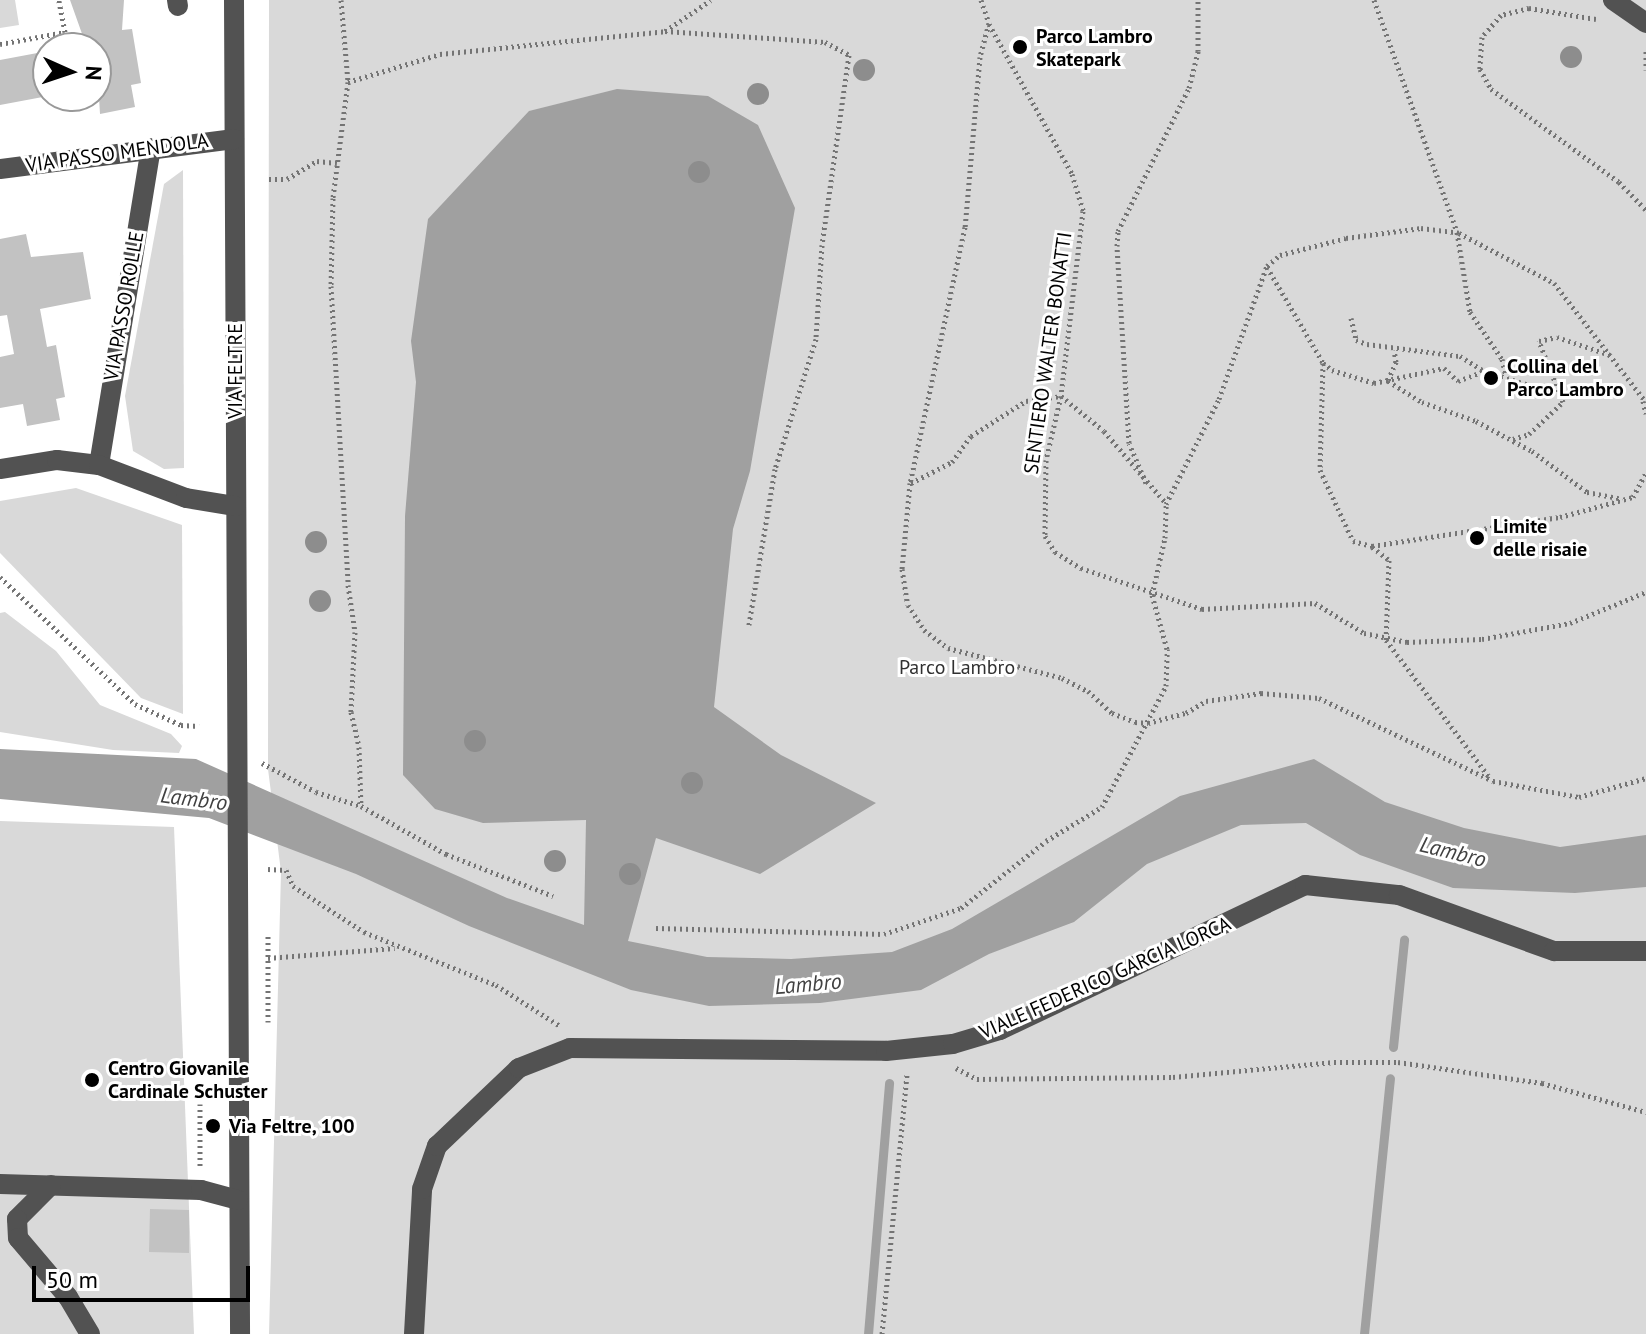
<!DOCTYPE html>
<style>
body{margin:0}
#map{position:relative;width:1646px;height:1334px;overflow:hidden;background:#fff;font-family:"PT Sans",sans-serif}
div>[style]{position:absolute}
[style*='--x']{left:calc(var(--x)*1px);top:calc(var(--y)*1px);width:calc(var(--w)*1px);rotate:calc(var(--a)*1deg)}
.green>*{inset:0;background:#d9d9d9}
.water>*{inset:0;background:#a0a0a0}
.stream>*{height:9px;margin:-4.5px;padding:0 4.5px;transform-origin:4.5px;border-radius:4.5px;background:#a0a0a0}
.building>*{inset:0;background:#c2c2c2}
.path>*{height:5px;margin-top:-2.5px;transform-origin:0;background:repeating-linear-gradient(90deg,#747474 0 2px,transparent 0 6px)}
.minor>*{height:20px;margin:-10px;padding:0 10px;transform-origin:10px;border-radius:10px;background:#525252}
.trees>*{width:22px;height:22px;margin:-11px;border-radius:50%;background:#8d8d8d}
.dots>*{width:22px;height:22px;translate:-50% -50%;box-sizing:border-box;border:4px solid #fff;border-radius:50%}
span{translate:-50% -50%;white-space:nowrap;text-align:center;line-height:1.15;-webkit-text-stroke:6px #fff;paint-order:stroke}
.poi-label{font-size:20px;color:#000;font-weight:700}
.left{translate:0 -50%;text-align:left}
.street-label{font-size:20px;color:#000}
.park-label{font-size:20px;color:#303030}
.water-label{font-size:22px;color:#414141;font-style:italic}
.north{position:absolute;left:32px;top:32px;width:80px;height:80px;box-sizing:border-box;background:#fff;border:2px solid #999;border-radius:50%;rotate:93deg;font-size:22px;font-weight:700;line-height:32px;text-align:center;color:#000}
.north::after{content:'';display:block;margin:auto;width:28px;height:36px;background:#000;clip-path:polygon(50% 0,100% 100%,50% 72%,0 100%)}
.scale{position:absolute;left:32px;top:1266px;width:218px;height:36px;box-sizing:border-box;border:4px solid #000;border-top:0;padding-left:10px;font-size:24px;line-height:28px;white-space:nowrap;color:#000;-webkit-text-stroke:6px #fff;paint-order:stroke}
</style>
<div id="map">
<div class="green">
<i style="clip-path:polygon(0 0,15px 0,19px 25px,0 28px)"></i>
<i style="clip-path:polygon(269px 0,1646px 0,1646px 1334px,269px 1334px,281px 872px,268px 769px)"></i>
<i style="clip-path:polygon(183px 170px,184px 468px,164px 469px,133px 451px,125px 396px,164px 184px)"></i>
<i style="clip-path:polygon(76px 488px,182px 525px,183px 714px,141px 698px,0 553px,0 501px)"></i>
<i style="clip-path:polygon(5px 612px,56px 651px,100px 705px,171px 734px,182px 746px,179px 753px,113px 750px,0 732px,0 613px)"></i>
<i style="clip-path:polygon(0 821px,174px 827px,194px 1334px,0 1334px)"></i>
</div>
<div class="water">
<i style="clip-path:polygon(617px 89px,708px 96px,758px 125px,795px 208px,750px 471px,733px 529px,714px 707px,781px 755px,876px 803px,760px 874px,656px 838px,628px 941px,707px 957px,791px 959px,892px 952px,952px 929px,1180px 796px,1314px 759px,1385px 802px,1464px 828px,1560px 847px,1646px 835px,1646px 887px,1575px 893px,1453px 888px,1360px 855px,1306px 823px,1241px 825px,1147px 864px,1074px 922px,989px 954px,921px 990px,820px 1003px,709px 1006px,631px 990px,469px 926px,356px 874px,209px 818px,0 799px,0 749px,196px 759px,507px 898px,584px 925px,586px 820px,483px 823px,435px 809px,403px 775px,405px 516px,416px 382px,411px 341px,428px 219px,529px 111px)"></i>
</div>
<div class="stream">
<i style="--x:1393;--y:1047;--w:108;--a:-84.1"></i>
<i style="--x:868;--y:1334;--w:252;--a:-85.2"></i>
<i style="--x:1364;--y:1334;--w:257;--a:-84.2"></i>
</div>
<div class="building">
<i style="clip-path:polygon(70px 0,124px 0,122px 30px,132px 29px,141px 83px,131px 85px,135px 107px,100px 114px,96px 48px,76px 48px,86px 45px)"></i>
<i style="clip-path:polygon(48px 51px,48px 96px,0 105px,0 60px)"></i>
<i style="clip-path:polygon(26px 234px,31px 257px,83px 252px,91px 299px,40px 309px,47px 347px,56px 345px,65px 397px,56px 399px,60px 420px,27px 426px,23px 404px,0 408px,0 357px,14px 354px,7px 315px,0 316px,0 239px)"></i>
<i style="clip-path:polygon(150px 1209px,189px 1210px,189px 1253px,149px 1252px)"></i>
</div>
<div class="path">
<i style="--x:341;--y:0;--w:82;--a:85.1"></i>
<i style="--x:348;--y:82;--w:117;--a:97.4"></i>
<i style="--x:333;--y:198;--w:88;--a:91.3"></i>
<i style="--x:331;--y:286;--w:299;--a:86.7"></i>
<i style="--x:348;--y:585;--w:48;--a:81.5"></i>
<i style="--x:355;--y:632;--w:80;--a:92.9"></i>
<i style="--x:351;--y:712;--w:36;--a:77"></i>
<i style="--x:359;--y:747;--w:59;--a:88.1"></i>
<i style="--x:981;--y:0;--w:24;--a:71"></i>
<i style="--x:989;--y:23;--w:35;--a:105"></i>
<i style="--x:980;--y:57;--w:171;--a:95"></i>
<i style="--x:965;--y:227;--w:262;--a:102.1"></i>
<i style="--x:910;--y:483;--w:86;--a:95.3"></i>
<i style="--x:902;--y:569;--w:36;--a:81"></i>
<i style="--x:908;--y:605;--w:30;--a:57"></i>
<i style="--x:924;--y:630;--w:30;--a:37"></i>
<i style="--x:948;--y:648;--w:118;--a:14.7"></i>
<i style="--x:1062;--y:678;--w:29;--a:27"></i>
<i style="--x:1088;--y:691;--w:33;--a:43"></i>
<i style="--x:1112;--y:713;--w:25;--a:21"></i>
<i style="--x:1135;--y:722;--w:13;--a:4"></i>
<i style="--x:1148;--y:723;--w:39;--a:-15"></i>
<i style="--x:1186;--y:713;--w:23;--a:-31"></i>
<i style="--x:1206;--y:701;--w:56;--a:-8.3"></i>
<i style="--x:1261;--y:693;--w:58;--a:4.9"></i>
<i style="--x:1319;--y:698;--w:193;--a:25.5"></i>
<i style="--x:1493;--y:781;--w:87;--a:10.5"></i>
<i style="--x:1579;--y:797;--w:70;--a:-15.8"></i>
<i style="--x:1374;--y:0;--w:246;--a:70.3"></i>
<i style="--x:1457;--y:232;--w:81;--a:80.8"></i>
<i style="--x:1470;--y:312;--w:57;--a:55.8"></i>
<i style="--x:1502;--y:359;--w:17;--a:77"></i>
<i style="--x:1596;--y:19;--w:68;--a:-170.7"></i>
<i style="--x:1529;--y:8;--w:29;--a:166"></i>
<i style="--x:1501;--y:15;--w:29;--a:131"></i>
<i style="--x:1482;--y:37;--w:32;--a:94"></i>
<i style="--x:1480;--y:69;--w:23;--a:61"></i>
<i style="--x:1491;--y:89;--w:158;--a:36"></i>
<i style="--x:1619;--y:182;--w:39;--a:46"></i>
<i style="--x:989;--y:24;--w:171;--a:61"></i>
<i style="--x:1072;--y:174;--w:39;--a:73"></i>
<i style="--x:1083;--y:211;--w:186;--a:96.8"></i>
<i style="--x:1061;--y:396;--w:66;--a:103.2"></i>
<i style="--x:1046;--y:460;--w:76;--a:90.8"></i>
<i style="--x:1045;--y:536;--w:19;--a:58"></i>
<i style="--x:1055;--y:552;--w:31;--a:32"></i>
<i style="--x:1081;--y:568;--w:128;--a:18.7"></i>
<i style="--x:1202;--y:609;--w:113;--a:-3"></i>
<i style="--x:1315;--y:603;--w:57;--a:31.5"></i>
<i style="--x:1364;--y:633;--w:44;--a:11.8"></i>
<i style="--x:1407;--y:642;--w:75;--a:-2.3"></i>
<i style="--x:1482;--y:639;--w:89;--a:-10.3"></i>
<i style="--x:1570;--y:623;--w:82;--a:-22.2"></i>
<i style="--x:665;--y:31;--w:160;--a:3.9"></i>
<i style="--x:825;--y:42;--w:27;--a:28"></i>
<i style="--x:849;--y:55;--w:192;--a:98.1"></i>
<i style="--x:822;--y:245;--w:94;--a:93.7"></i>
<i style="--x:816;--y:339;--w:136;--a:107.5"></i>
<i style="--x:775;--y:469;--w:158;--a:99.5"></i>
<i style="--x:0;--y:44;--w:66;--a:-10.5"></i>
<i style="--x:65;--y:32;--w:33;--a:-101"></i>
<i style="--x:1646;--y:51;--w:19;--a:90"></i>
<i style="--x:348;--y:82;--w:96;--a:-16.9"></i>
<i style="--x:440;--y:54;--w:226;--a:-5.8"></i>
<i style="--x:665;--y:31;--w:55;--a:-34"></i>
<i style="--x:269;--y:179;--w:18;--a:0"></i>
<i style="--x:287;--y:179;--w:35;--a:-31"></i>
<i style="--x:317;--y:161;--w:20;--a:6"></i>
<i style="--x:1267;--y:267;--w:111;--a:59.7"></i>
<i style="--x:1323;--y:363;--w:11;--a:38"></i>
<i style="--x:1332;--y:370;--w:44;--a:17.2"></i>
<i style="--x:1374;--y:383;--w:72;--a:-12.1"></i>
<i style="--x:1444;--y:368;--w:19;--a:43"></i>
<i style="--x:1458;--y:381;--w:28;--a:-21"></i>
<i style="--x:1351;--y:318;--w:23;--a:77"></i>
<i style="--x:1356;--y:340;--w:12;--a:20"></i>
<i style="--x:1367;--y:344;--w:94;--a:7.4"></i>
<i style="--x:1460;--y:356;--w:28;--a:32"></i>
<i style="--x:1484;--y:371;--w:77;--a:17.3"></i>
<i style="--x:1323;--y:363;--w:107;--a:91.6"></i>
<i style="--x:1320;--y:470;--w:78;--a:65.1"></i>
<i style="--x:1353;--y:541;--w:20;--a:15"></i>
<i style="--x:1372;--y:546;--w:190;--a:-8.8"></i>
<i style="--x:1560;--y:517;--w:76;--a:-15.3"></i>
<i style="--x:1633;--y:497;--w:27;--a:-62"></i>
<i style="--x:1388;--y:380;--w:20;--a:-66"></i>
<i style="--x:1396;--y:362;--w:12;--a:-99"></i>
<i style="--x:1388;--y:381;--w:40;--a:32"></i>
<i style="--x:1422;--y:402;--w:57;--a:19.4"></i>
<i style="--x:1476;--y:421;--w:64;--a:28.2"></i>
<i style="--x:1532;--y:451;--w:69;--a:36.7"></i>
<i style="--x:1587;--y:492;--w:36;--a:11"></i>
<i style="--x:1643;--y:401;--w:13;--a:77"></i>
<i style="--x:1513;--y:439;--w:17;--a:-17"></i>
<i style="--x:1529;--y:434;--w:47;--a:-43.3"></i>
<i style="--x:1563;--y:402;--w:66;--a:-111.5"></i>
<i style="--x:1539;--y:341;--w:18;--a:-13"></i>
<i style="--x:1557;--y:337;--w:59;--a:18.7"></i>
<i style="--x:911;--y:483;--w:46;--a:-27.1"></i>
<i style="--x:952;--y:462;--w:32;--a:-54"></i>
<i style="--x:971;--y:436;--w:65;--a:-32.5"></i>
<i style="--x:1026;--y:401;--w:35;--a:-8"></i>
<i style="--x:1061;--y:396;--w:55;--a:39.1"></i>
<i style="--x:1104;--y:431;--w:95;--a:49.3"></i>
<i style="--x:1146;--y:483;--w:43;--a:-113"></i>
<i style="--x:1129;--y:443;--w:197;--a:-93.5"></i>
<i style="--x:1117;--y:246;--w:15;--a:-86"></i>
<i style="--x:1118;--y:231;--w:160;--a:-63.6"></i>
<i style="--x:1189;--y:88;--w:38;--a:-76"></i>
<i style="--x:1198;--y:51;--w:51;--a:-90"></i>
<i style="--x:1372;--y:547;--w:21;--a:37"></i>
<i style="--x:1389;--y:560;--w:80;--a:92.1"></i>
<i style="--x:1386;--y:640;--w:173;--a:53"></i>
<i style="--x:0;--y:577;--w:185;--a:43.3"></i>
<i style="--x:135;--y:704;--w:51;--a:24.5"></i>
<i style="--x:181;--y:725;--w:18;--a:3"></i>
<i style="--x:262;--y:763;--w:61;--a:28.2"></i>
<i style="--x:316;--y:792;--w:47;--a:17.3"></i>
<i style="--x:361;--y:806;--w:98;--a:29.5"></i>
<i style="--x:446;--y:854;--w:115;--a:21.4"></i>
<i style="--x:268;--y:869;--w:18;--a:3"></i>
<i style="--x:286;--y:870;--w:17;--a:66"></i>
<i style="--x:293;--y:886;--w:85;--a:32.9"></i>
<i style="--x:364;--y:932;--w:142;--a:21.9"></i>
<i style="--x:496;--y:985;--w:76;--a:32.6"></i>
<i style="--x:656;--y:928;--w:228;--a:1.5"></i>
<i style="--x:884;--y:934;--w:81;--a:-18.7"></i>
<i style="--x:961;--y:908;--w:108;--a:-38.2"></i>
<i style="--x:1046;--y:841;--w:66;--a:-31.3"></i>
<i style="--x:1102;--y:807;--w:137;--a:-62.1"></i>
<i style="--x:1166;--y:686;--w:37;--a:-88"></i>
<i style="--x:1167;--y:649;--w:56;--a:-105.5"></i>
<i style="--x:1152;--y:595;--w:58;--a:-77.2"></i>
<i style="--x:1165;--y:538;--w:34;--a:-88"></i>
<i style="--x:1166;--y:504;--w:118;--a:-63.2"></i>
<i style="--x:1219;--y:399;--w:141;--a:-70.2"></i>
<i style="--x:1267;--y:266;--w:17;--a:-40"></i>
<i style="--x:1280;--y:255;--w:68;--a:-14.4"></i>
<i style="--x:1346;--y:238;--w:76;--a:-7.6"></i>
<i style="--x:1421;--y:228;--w:38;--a:7"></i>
<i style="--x:1459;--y:233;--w:107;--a:27.8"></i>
<i style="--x:1554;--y:283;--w:150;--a:52.3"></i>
<i style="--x:268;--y:958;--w:127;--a:-4.5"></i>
<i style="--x:268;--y:1022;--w:87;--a:-90"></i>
<i style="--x:956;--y:1068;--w:24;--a:28"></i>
<i style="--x:977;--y:1079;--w:196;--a:-0.6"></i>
<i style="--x:1173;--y:1077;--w:162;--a:-5.3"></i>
<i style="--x:1334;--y:1062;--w:64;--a:0"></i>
<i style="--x:1398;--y:1062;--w:146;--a:8.3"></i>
<i style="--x:1542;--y:1083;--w:108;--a:15.6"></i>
<i style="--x:200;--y:1104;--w:63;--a:90"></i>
<i style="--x:882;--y:1334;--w:263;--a:-84.5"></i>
</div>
<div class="minor">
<i style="--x:177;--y:0;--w:6;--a:81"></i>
<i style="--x:234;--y:0;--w:1334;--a:89.74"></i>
<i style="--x:1613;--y:0;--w:40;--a:34.9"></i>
<i style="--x:0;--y:169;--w:236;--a:-7.3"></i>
<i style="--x:99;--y:465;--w:321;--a:-80.7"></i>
<i style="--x:0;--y:469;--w:58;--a:-9"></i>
<i style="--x:57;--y:460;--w:42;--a:6.8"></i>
<i style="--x:99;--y:465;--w:93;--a:20.8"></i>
<i style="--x:186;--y:498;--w:50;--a:9.3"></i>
<i style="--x:0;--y:1184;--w:201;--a:1.7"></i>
<i style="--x:201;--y:1190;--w:38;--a:15"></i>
<i style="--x:51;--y:1185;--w:48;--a:135"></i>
<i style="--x:17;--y:1219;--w:19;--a:87"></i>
<i style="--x:18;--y:1238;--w:77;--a:49.7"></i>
<i style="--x:68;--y:1297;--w:43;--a:59.3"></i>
<i style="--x:414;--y:1334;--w:145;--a:-86.8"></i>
<i style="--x:422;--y:1189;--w:46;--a:-70.8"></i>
<i style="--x:437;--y:1146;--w:113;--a:-43.6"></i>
<i style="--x:519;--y:1068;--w:55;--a:-21.4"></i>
<i style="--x:570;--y:1048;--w:316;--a:0.5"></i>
<i style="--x:886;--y:1051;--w:67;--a:-6"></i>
<i style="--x:953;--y:1044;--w:49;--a:-16.6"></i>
<i style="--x:1000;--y:1030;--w:338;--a:-25.4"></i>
<i style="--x:1305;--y:885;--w:95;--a:6.1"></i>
<i style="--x:1399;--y:895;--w:165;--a:19.9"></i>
<i style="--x:1554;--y:951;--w:92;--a:0"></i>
</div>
<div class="trees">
<i style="left:1571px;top:57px"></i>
<i style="left:864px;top:70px"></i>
<i style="left:758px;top:94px"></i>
<i style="left:699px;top:172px"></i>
<i style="left:316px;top:542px"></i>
<i style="left:320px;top:601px"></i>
<i style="left:475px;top:741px"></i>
<i style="left:692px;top:783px"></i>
<i style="left:555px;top:861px"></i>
<i style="left:630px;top:874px"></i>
</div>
<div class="dots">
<i style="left:1020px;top:47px;background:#000"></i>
<i style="left:1491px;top:378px;background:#000"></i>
<i style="left:1477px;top:538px;background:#000"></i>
<i style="left:92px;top:1080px;background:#000"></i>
<i style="left:213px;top:1126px;background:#000"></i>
</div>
<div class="poi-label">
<span class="left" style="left:1036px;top:48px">Parco Lambro<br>Skatepark</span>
<span class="left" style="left:1507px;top:378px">Collina del<br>Parco Lambro</span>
<span class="left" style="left:1493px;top:538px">Limite<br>delle risaie</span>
<span class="left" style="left:108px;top:1080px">Centro Giovanile<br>Cardinale Schuster</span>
<span class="left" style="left:229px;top:1126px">Via Feltre, 100</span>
</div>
<div class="street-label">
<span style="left:117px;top:153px;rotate:-8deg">VIA PASSO MENDOLA</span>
<span style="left:124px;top:306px;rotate:-80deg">VIA PASSO ROLLE</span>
<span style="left:1048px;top:353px;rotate:-82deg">SENTIERO WALTER BONATTI</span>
<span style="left:235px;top:371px;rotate:-90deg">VIA FELTRE</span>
<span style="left:1105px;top:978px;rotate:-24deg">VIALE FEDERICO GARCIA LORCA</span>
</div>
<div class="park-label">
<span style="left:957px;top:667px">Parco Lambro</span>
</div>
<div class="water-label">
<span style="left:194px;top:799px;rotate:7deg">Lambro</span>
<span style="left:1453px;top:852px;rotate:14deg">Lambro</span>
<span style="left:808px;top:984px;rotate:-5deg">Lambro</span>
</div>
<div class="north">N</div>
<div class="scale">50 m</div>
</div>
